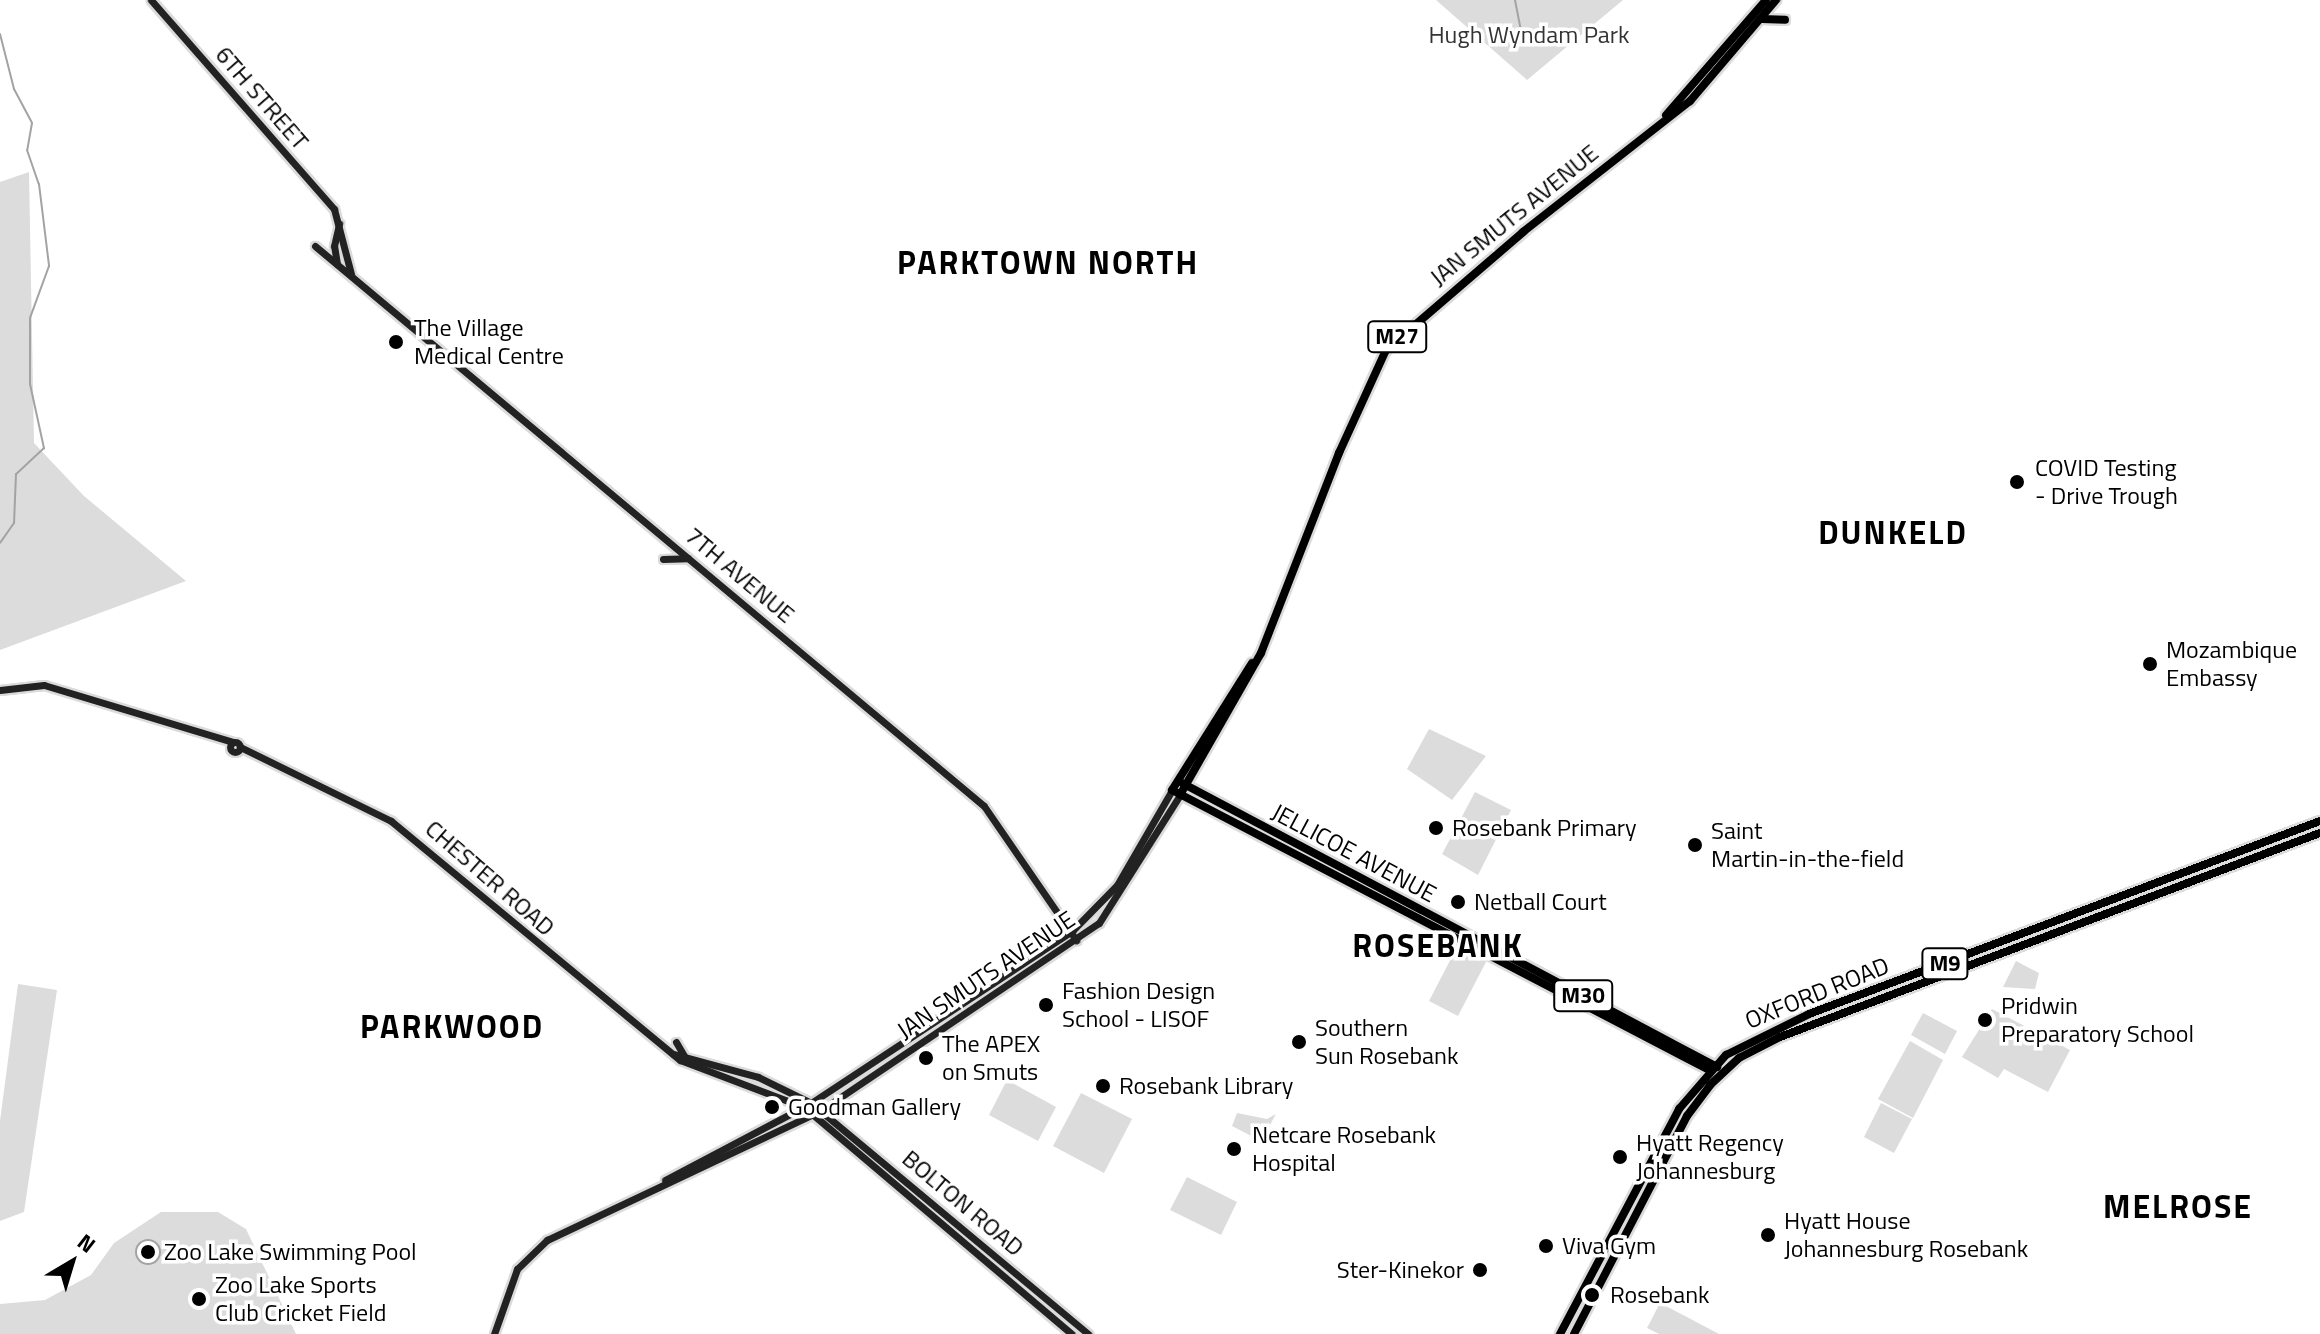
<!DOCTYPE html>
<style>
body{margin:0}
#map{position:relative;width:2320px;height:1334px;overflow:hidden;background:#fff;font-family:"Titillium Web",sans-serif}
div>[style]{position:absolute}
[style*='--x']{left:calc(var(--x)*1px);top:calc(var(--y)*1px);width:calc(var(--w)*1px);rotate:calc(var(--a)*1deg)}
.green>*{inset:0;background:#dcdcdc}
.water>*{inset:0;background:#a3a3a3}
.round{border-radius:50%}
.stream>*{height:2px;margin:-1px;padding:0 1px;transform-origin:1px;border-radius:1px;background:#a3a3a3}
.roads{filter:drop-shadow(2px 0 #dbdbdb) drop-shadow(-2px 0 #dbdbdb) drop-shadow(0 2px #dbdbdb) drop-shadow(0 -2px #dbdbdb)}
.secondary>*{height:7px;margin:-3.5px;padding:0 3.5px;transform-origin:3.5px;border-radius:3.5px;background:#222}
.secondary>.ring{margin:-3.5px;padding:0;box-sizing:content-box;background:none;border:7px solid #222;border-radius:50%}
.primary>*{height:8px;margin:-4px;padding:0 4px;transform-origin:4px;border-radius:4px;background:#000}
.dots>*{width:22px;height:22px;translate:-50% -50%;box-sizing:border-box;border:4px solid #fff;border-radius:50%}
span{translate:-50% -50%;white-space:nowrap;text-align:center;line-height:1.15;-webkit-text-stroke:7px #fff;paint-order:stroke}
.shield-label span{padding:2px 6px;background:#fff;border:2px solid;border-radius:6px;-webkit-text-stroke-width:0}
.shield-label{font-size:22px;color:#000;font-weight:700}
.park-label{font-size:24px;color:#333}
.street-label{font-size:24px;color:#000}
.poi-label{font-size:24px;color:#000}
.left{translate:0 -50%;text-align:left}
.right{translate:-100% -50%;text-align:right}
.district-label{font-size:32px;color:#000;font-weight:700;letter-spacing:2px}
.north{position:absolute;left:32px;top:1222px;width:80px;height:80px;-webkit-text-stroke:6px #fff;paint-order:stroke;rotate:38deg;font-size:22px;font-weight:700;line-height:32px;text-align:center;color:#000}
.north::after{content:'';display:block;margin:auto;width:28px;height:36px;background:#000;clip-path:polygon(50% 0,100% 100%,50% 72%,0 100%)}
</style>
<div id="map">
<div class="green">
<i style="clip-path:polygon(1436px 0,1623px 0,1527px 80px)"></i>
<i style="clip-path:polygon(29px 172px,34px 443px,84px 496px,186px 581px,0 650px,0 182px)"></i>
<i style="clip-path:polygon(1429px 729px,1486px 756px,1452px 800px,1407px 769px)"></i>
<i style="clip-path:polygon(1475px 792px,1511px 810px,1478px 875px,1442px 854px)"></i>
<i style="clip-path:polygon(1462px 947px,1487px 960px,1458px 1016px,1429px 1001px,1456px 949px)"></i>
<i style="clip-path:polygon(2016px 961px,2039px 973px,2035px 989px,2003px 987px)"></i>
<i style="clip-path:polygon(18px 984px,57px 990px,24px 1212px,0 1221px,0 1121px)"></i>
<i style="clip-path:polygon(1992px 1009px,2070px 1050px,2048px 1092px,2004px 1069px,1998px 1078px,1962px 1057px)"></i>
<i style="clip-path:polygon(1923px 1013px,1957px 1031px,1945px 1054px,1911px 1035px)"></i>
<i style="clip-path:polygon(1910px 1041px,1943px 1060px,1913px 1118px,1878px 1099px)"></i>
<i style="clip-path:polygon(1007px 1080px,1056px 1107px,1038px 1141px,989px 1115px)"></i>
<i style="clip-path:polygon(1081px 1093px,1132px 1119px,1104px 1173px,1053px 1146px)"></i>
<i style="clip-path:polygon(1881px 1103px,1912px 1119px,1894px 1153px,1864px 1137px)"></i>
<i style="clip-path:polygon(1237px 1113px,1267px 1119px,1276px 1114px,1261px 1141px,1232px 1126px)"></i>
<i style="clip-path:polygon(1187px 1177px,1237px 1202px,1221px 1235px,1170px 1210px)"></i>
<i style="clip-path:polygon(161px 1212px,218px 1212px,246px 1229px,296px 1334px,0 1334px,0 1304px,45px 1300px,91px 1275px,114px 1243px)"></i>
<i style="clip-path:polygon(1660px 1303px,1685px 1316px,1719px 1334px,1659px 1334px,1647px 1328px)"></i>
</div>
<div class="water">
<i class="round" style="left:135px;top:1239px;width:26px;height:26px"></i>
</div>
<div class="stream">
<i style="--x:1515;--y:0;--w:42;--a:79"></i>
<i style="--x:0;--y:34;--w:57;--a:75.7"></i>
<i style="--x:14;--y:89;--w:38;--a:62"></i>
<i style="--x:32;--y:123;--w:27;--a:100"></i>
<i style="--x:27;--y:150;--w:36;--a:71"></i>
<i style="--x:39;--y:184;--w:83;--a:83"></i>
<i style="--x:49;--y:266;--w:55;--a:110.1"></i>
<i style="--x:30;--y:318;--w:66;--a:90"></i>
<i style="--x:30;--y:384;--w:66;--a:77.7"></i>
<i style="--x:44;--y:448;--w:38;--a:137"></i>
<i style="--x:16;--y:474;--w:49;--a:92.3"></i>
<i style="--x:14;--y:523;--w:24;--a:125"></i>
</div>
<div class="roads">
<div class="secondary">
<i style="--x:151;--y:0;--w:278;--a:48.8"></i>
<i style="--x:334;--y:209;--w:67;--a:75.3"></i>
<i style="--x:315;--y:246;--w:872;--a:39.93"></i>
<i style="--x:984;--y:806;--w:163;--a:55.5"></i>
<i style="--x:337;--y:264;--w:18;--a:-99"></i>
<i style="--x:334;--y:246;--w:23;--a:-77"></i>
<i style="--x:663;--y:559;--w:25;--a:-2"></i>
<i style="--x:0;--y:690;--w:44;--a:-6.5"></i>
<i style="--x:44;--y:685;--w:197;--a:16.8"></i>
<i class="ring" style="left:230px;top:742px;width:3px;height:3px"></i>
<i style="--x:240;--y:747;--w:168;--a:26.1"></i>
<i style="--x:391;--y:821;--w:375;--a:39.6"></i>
<i style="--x:680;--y:1060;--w:133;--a:20.8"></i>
<i style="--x:804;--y:1107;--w:351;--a:40.3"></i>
<i style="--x:676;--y:1042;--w:16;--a:60"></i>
<i style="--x:673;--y:1054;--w:88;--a:15.1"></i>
<i style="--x:758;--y:1077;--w:59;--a:26.1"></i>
<i style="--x:811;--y:1103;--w:361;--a:39.8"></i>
<i style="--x:665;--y:1180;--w:165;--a:-27.8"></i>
<i style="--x:811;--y:1103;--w:313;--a:-33.4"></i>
<i style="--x:1072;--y:931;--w:64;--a:-45.6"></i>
<i style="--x:1117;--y:885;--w:110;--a:-59.9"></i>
<i style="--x:494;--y:1334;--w:69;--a:-70.5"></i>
<i style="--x:517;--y:1269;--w:42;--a:-44"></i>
<i style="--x:547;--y:1240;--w:302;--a:-25.3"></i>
<i style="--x:820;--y:1111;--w:336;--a:-34"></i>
<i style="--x:1099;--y:923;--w:151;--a:-57.7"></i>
</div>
<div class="primary">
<i style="--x:1762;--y:19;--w:23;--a:2"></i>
<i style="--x:1666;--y:115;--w:152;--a:-49"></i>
<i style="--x:1252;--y:663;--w:150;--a:122.2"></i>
<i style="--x:1172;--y:790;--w:608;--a:27.53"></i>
<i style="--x:1182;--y:783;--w:606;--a:27.96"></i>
<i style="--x:1180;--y:795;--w:163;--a:-60.3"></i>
<i style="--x:1261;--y:653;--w:215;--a:-68.7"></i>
<i style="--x:1339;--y:453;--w:113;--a:-65.5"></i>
<i style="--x:1386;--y:350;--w:181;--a:-40.7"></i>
<i style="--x:1523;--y:232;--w:212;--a:-38.1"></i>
<i style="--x:1690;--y:101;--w:133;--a:-49.6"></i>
<i style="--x:1560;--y:1334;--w:255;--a:-62.1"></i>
<i style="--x:1679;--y:1109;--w:72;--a:-49"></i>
<i style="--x:1726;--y:1055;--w:93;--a:-26.3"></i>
<i style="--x:1809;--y:1014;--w:546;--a:-20.69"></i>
<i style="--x:1574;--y:1334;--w:246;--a:-62.6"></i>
<i style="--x:1687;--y:1116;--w:39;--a:-53"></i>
<i style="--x:1710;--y:1085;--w:40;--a:-43"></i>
<i style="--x:1739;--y:1058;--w:46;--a:-27.1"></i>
<i style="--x:1780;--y:1037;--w:577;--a:-20.7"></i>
</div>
</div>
<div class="dots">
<i style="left:396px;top:342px;background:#000"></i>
<i style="left:2017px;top:482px;background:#000"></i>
<i style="left:2150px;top:664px;background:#000"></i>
<i style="left:1436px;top:828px;background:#000"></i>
<i style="left:1695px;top:845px;background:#000"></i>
<i style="left:1458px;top:902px;background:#000"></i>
<i style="left:1046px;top:1005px;background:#000"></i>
<i style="left:1985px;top:1020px;background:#000"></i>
<i style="left:1299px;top:1042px;background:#000"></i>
<i style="left:926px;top:1058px;background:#000"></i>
<i style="left:1103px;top:1086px;background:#000"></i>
<i style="left:772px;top:1107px;background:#000"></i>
<i style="left:1234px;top:1149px;background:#000"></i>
<i style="left:1620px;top:1157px;background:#000"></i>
<i style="left:1768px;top:1235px;background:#000"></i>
<i style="left:1546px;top:1246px;background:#000"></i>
<i style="left:148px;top:1252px;background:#000"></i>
<i style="left:1480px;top:1270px;background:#000"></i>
<i style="left:1592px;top:1295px;background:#000"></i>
<i style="left:199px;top:1299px;background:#000"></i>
</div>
<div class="shield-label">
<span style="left:1397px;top:337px">M27</span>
<span style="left:1945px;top:964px">M9</span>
<span style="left:1583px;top:996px">M30</span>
</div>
<div class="park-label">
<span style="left:1529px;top:35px">Hugh Wyndam Park</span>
</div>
<div class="street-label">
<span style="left:262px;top:98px;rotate:49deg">6TH STREET</span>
<span style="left:1514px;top:215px;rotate:-39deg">JAN SMUTS AVENUE</span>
<span style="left:740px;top:575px;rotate:40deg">7TH AVENUE</span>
<span style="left:1354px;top:853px;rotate:28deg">JELLICOE AVENUE</span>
<span style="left:490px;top:878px;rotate:41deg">CHESTER ROAD</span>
<span style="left:986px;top:975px;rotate:-34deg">JAN SMUTS AVENUE</span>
<span style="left:1817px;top:993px;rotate:-22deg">OXFORD ROAD</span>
<span style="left:963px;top:1203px;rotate:40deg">BOLTON ROAD</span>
</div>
<div class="poi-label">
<span class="left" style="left:414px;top:342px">The Village<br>Medical Centre</span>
<span class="left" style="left:2035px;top:482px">COVID Testing<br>- Drive Trough</span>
<span class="left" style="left:2166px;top:664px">Mozambique<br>Embassy</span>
<span class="left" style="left:1452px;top:828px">Rosebank Primary</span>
<span class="left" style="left:1711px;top:845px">Saint<br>Martin-in-the-field</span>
<span class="left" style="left:1474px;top:902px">Netball Court</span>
<span class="left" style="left:1062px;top:1005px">Fashion Design<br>School - LISOF</span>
<span class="left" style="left:2001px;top:1020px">Pridwin<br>Preparatory School</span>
<span class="left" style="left:1315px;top:1042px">Southern<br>Sun Rosebank</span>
<span class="left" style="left:942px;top:1058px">The APEX<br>on Smuts</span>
<span class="left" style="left:1119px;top:1086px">Rosebank Library</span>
<span class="left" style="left:788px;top:1107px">Goodman Gallery</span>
<span class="left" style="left:1252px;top:1149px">Netcare Rosebank<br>Hospital</span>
<span class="left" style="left:1636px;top:1157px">Hyatt Regency<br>Johannesburg</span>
<span class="left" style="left:1784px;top:1235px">Hyatt House<br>Johannesburg Rosebank</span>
<span class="left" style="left:1562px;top:1246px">Viva Gym</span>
<span class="left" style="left:164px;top:1252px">Zoo Lake Swimming Pool</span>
<span class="right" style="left:1464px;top:1270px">Ster-Kinekor</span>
<span class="left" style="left:215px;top:1299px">Zoo Lake Sports<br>Club Cricket Field</span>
<span class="left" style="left:1610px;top:1295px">Rosebank</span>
</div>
<div class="district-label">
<span style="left:1048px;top:262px">PARKTOWN NORTH</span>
<span style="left:1893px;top:532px">DUNKELD</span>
<span style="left:1438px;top:945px">ROSEBANK</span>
<span style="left:452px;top:1026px">PARKWOOD</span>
<span style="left:2178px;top:1206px">MELROSE</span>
</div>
<div class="north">N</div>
</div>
